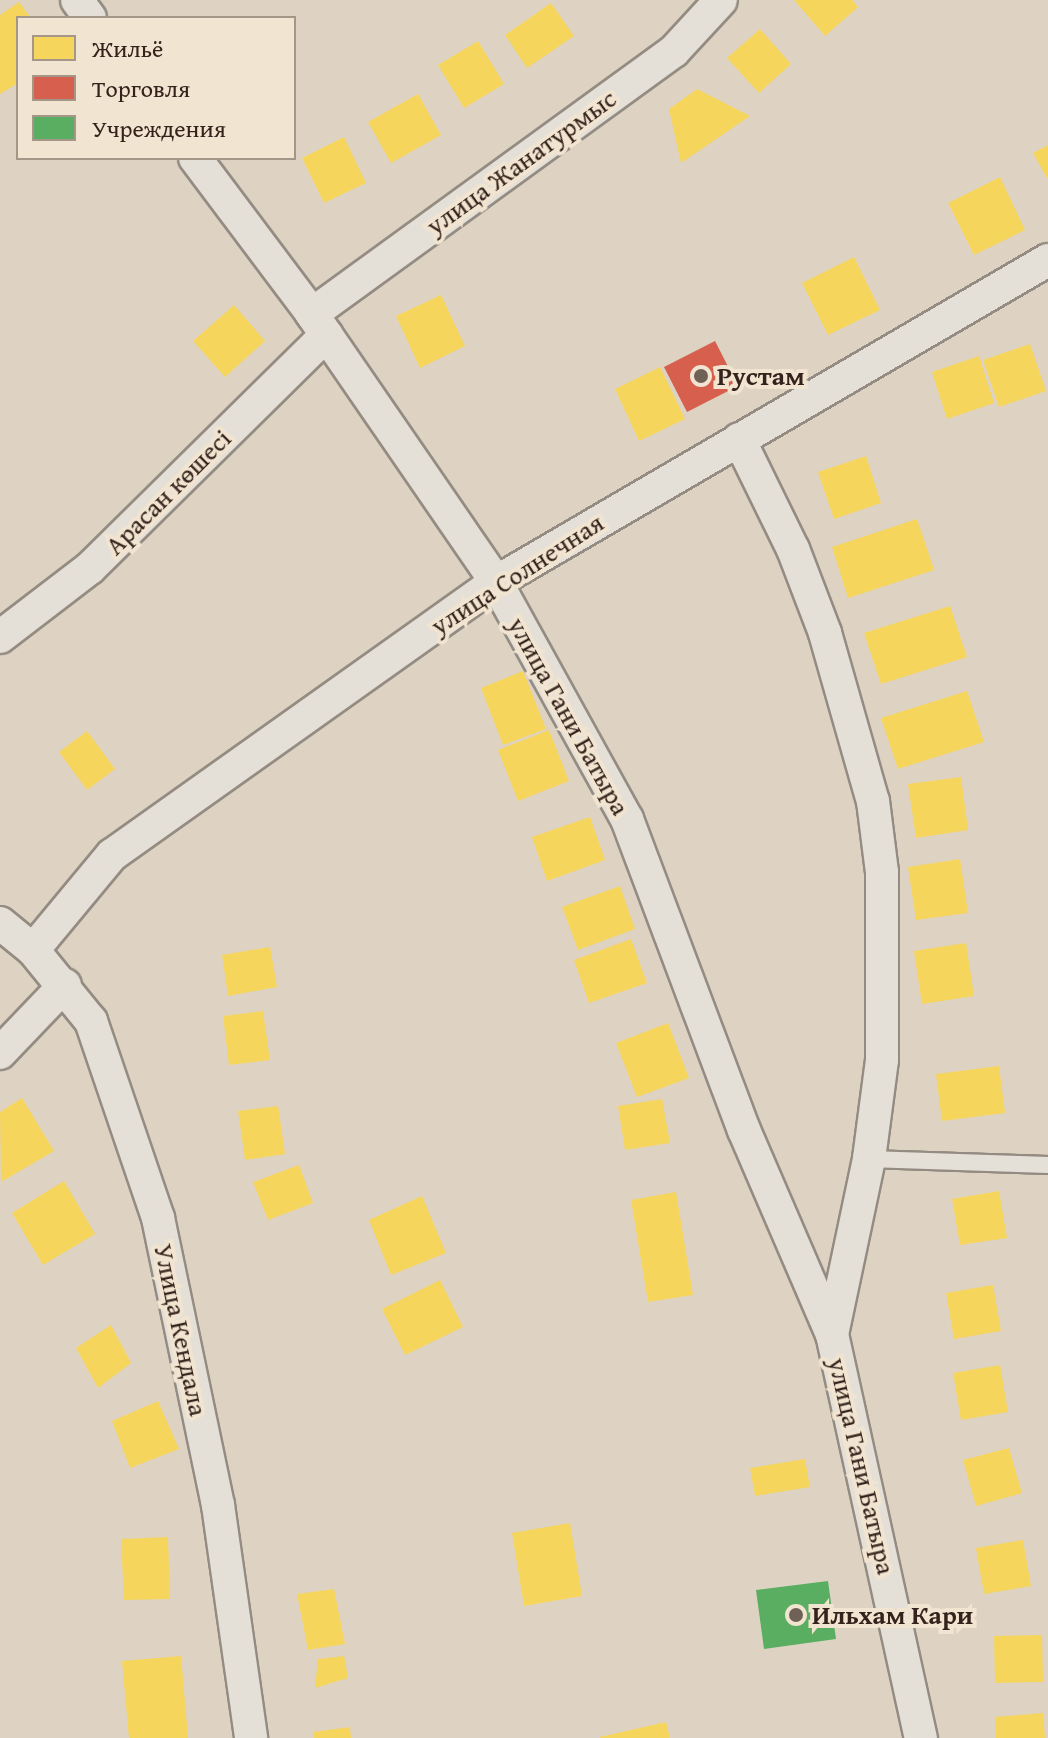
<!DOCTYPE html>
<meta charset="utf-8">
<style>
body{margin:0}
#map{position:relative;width:1048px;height:1738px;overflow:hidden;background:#ded3c3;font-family:"Gentium Book Plus",serif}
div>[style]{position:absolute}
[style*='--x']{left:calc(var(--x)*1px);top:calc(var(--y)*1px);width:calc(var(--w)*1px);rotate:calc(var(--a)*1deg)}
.homes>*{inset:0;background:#f6d55c}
.shops>*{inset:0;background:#d6604d}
.public>*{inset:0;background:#5aae61}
.roads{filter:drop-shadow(2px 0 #948c82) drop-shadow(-2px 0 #948c82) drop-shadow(0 2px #948c82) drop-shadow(0 -2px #948c82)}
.service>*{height:16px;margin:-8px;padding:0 8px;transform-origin:8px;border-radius:8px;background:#e5e0d7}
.minor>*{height:32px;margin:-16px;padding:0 16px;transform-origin:16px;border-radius:16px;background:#e5e0d7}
.dots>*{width:22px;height:22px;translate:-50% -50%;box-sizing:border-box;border:4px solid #f1e4d0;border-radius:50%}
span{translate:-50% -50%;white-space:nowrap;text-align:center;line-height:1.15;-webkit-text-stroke:8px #f1e4d0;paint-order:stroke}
.street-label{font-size:26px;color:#34231c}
.poi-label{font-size:26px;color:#34231c;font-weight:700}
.left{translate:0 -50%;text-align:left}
.legend{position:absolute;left:16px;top:16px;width:280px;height:144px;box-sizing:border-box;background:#f1e4d0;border:2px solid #a59788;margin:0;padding:10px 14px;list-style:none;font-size:24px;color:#34231c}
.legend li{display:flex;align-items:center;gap:16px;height:40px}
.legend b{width:40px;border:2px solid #a59788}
</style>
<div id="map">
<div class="homes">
<i style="clip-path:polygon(794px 0,852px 0,858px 7px,825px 36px)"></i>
<i style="clip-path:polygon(19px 2px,31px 18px,18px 18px,18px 83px,0 94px,0 15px)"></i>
<i style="clip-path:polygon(551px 3px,574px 36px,527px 68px,505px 35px)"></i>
<i style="clip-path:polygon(760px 29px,791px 64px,759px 93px,727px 58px)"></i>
<i style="clip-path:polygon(478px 41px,504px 84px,464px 108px,438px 65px)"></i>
<i style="clip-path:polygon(697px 89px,750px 116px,681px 163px,669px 109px)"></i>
<i style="clip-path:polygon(418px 94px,441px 135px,391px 163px,368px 122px)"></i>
<i style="clip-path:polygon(344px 137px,366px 183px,324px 203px,302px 158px)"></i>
<i style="clip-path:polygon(1048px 145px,1048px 180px,1033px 153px)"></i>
<i style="clip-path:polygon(1000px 177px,1025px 230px,974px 255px,948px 203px)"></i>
<i style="clip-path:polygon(854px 257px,880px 310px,828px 335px,802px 283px)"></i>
<i style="clip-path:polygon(441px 295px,465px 346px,420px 368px,396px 316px)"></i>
<i style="clip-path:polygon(234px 305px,265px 341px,225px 377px,193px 341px)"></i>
<i style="clip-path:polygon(1030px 344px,1046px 391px,999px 407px,983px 360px)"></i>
<i style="clip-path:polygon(979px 356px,994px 403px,947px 419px,932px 372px)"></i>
<i style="clip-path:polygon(660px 367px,685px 419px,639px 441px,615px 389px)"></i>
<i style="clip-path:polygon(866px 456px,881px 503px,834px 519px,818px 472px)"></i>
<i style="clip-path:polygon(917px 519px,934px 570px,848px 598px,832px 547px)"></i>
<i style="clip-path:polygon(950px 606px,967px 657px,881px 684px,864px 633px)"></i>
<i style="clip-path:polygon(523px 671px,546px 729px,503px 745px,481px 688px)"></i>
<i style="clip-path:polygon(967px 691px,984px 742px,898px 769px,881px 718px)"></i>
<i style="clip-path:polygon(549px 730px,569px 781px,518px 801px,498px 750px)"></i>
<i style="clip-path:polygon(87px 731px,115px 769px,87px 790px,59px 752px)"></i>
<i style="clip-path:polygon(961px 777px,968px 830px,916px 838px,908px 784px)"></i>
<i style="clip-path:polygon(590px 817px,605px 860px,547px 881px,532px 837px)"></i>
<i style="clip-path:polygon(960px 859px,968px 913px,916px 920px,908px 867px)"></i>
<i style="clip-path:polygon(620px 886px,635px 929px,578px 950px,562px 907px)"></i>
<i style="clip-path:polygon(631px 939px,647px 983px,589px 1003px,574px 960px)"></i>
<i style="clip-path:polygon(966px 943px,974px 996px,922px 1004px,914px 951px)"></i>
<i style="clip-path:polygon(270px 947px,277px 987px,228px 996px,222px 955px)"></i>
<i style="clip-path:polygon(263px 1011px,270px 1060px,229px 1065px,223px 1016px)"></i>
<i style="clip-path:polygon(668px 1023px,689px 1078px,637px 1097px,616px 1043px)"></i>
<i style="clip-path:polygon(999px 1066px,1005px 1113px,942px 1121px,936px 1074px)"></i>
<i style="clip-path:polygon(22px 1098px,54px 1151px,1px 1182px,0 1112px)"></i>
<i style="clip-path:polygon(662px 1099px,670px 1143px,625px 1150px,618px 1106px)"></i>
<i style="clip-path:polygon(278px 1106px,285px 1154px,245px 1160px,238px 1111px)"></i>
<i style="clip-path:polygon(299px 1165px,313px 1203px,268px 1220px,253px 1182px)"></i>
<i style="clip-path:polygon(64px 1181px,95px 1234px,43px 1265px,12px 1213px)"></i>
<i style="clip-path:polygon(999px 1191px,1007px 1238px,960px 1245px,952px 1199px)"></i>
<i style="clip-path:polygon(676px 1192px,693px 1295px,648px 1302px,631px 1200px)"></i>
<i style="clip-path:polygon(422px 1196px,446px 1253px,391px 1275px,369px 1220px)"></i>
<i style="clip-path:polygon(440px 1280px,463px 1327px,405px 1355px,382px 1309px)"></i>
<i style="clip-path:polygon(993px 1285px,1001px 1331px,954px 1339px,946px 1293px)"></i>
<i style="clip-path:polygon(111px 1325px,131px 1363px,98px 1388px,76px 1348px)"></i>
<i style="clip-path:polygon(1000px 1365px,1008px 1412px,961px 1420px,953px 1373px)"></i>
<i style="clip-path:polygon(158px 1401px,179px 1449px,130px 1468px,112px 1421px)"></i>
<i style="clip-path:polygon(1009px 1448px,1022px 1493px,976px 1506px,963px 1460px)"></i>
<i style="clip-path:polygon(805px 1459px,810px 1487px,755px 1496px,750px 1468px)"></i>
<i style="clip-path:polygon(570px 1523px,582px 1596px,524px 1606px,512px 1533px)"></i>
<i style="clip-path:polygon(168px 1537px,170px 1599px,124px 1600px,121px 1539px)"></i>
<i style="clip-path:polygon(1023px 1540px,1031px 1586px,984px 1594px,976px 1548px)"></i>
<i style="clip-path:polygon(334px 1589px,345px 1644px,308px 1650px,297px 1594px)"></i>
<i style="clip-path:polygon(1042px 1635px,1043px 1682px,995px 1683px,994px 1636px)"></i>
<i style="clip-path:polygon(181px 1656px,188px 1738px,129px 1738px,122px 1661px)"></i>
<i style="clip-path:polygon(344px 1656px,348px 1678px,315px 1688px,318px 1659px)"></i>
<i style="clip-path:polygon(1043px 1713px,1045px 1738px,996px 1738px,995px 1717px)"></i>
<i style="clip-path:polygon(666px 1722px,670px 1738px,600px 1738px,600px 1737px)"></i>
<i style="clip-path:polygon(350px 1727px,351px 1738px,314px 1738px,313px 1732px)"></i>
</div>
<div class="shops">
<i style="clip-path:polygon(715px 341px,738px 386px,687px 412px,664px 367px)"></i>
</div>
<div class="public">
<i style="clip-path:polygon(828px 1581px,836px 1639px,764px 1649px,756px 1590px)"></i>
</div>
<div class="roads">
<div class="service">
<i style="--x:869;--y:1159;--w:179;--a:1.9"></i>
</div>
<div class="minor">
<i style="--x:77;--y:0;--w:22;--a:54"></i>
<i style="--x:195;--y:158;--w:195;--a:53.1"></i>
<i style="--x:312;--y:314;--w:325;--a:55.5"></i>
<i style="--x:496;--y:582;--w:271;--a:61.1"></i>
<i style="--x:627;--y:819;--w:332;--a:69.4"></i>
<i style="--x:744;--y:1130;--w:222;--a:66.7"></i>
<i style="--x:832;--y:1334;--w:414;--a:77.6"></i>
<i style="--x:312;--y:314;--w:447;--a:-36"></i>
<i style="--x:674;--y:51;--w:69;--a:-47.3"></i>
<i style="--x:739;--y:439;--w:123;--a:63.9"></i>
<i style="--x:793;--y:549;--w:90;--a:69.1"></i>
<i style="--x:825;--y:633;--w:175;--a:74.1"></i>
<i style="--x:873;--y:801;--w:72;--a:82.8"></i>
<i style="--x:882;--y:872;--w:188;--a:90"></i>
<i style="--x:882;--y:1060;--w:100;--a:97.5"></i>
<i style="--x:869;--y:1159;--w:179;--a:101.9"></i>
<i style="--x:0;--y:637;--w:113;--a:-37.5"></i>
<i style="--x:90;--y:568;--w:332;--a:-44.6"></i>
<i style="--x:0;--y:923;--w:43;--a:39.3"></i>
<i style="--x:33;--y:950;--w:92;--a:50.8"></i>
<i style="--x:91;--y:1021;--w:208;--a:71.2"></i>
<i style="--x:158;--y:1218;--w:293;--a:78.2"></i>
<i style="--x:218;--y:1505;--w:235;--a:81.9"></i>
<i style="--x:33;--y:950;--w:124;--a:-50.3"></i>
<i style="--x:112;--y:855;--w:471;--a:-35.4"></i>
<i style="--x:496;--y:582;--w:639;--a:-30.26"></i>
<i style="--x:0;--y:1053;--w:94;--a:-46.3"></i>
</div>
</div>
<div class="dots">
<i style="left:701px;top:376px;background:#706156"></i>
<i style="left:796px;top:1615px;background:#706156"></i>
</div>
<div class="street-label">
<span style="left:521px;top:162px;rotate:-36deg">улица Жанатурмыс</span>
<span style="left:168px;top:492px;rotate:-45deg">Арасан көшесі</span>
<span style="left:517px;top:574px;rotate:-33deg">улица Солнечная</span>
<span style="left:569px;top:716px;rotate:61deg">улица Гани Батыра</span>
<span style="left:181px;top:1330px;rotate:78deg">Улица Кендала</span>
<span style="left:862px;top:1466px;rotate:77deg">улица Гани Батыра</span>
</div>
<div class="poi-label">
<span class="left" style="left:717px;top:376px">Рустам</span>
<span class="left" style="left:812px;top:1615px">Ильхам Кари</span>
</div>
<ul class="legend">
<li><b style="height:22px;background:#f6d55c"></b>Жильё</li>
<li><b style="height:22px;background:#d6604d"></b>Торговля</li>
<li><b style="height:22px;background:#5aae61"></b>Учреждения</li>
</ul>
</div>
